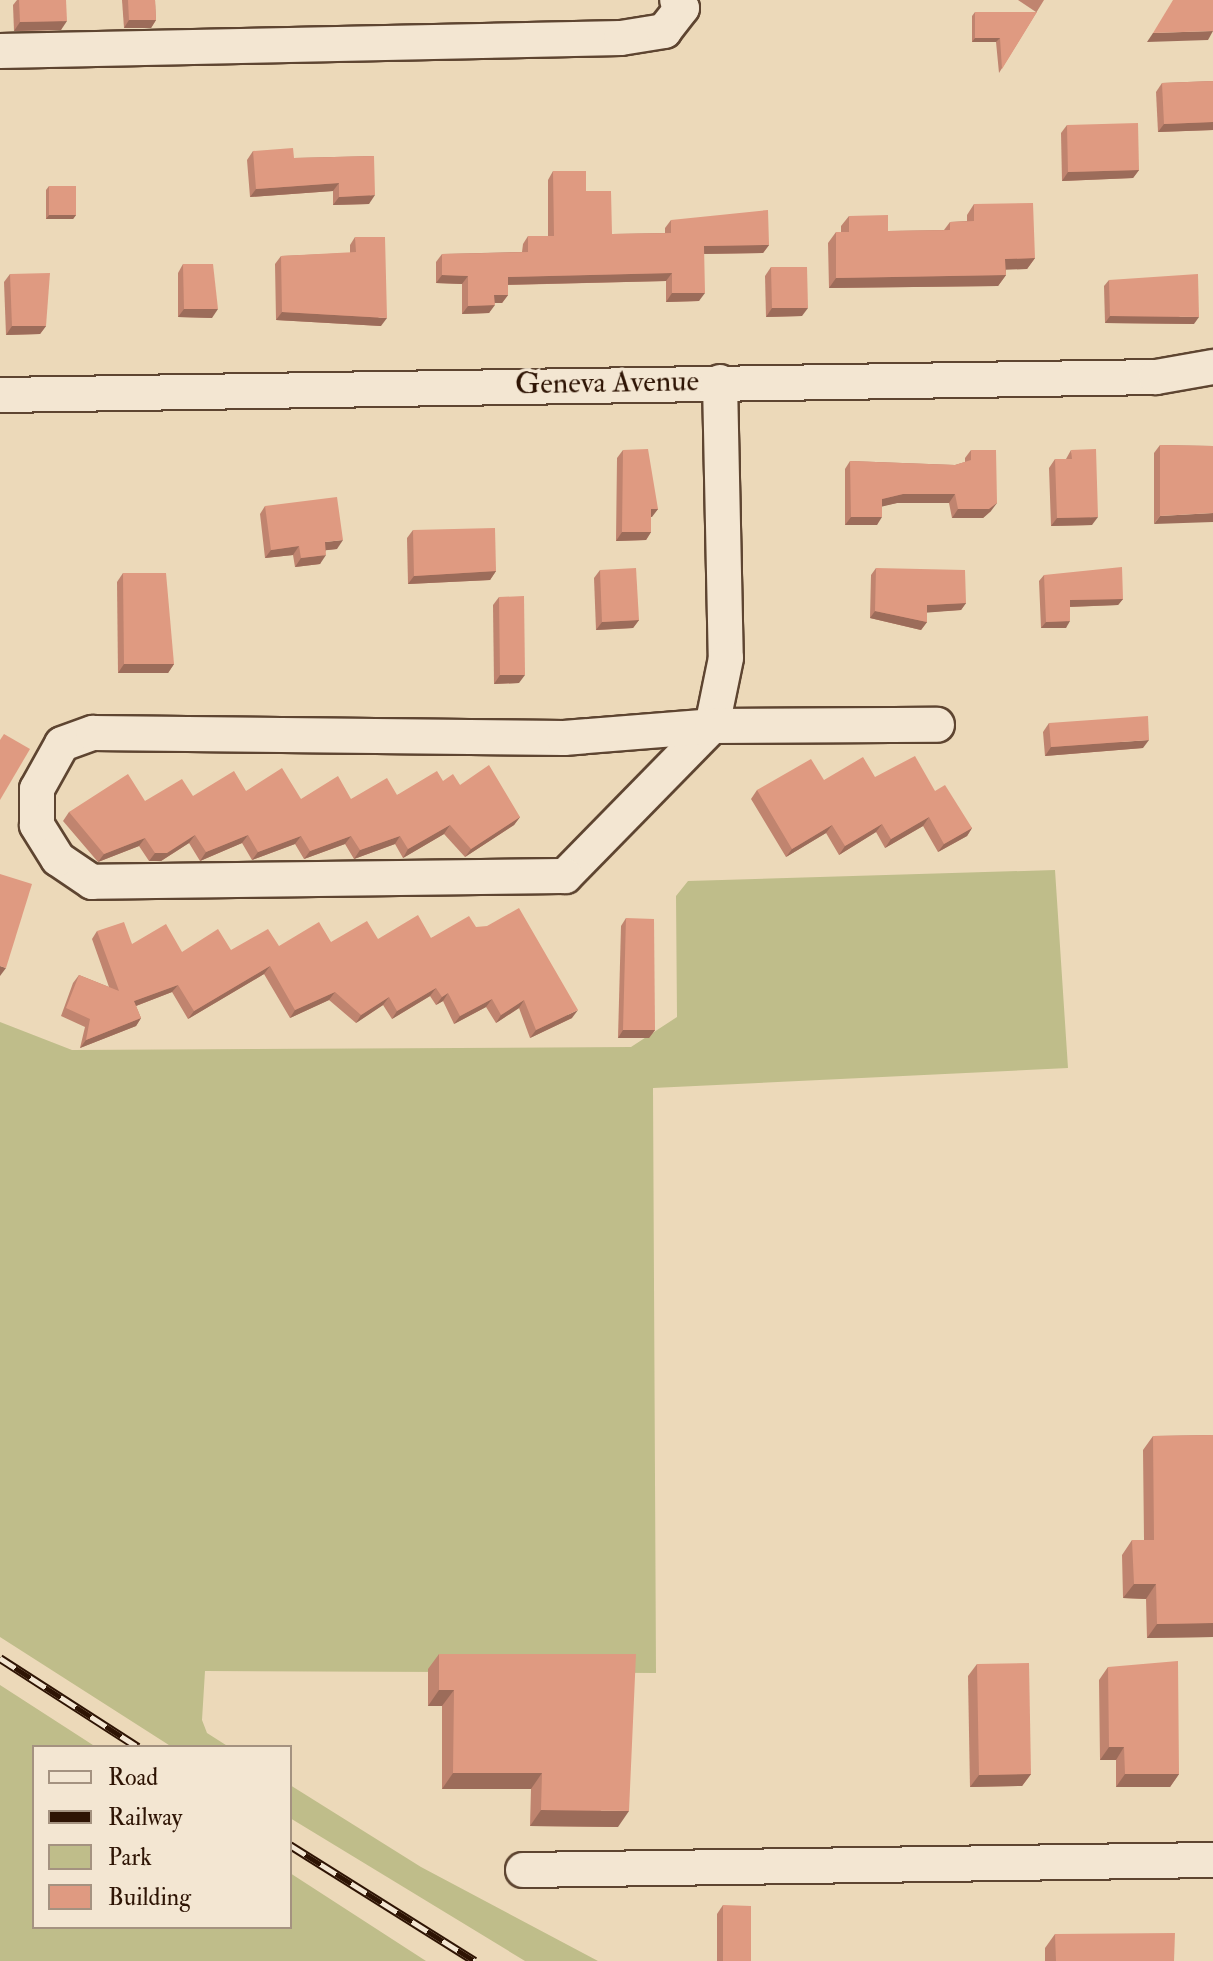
<!DOCTYPE html>
<style>
body{margin:0}
#map{position:relative;width:1213px;height:1961px;overflow:hidden;background:#ecd9b9;font-family:"IM FELL Double Pica",serif}
div>[style]{position:absolute}
[style*='--x']{left:calc(var(--x)*1px);top:calc(var(--y)*1px);width:calc(var(--w)*1px);rotate:calc(var(--a)*1deg)}
.green>*{inset:0;background:#bfbd8a}
.roads{filter:drop-shadow(2px 0 #5e4531) drop-shadow(-2px 0 #5e4531) drop-shadow(0 2px #5e4531) drop-shadow(0 -2px #5e4531)}
.minor>*{height:34px;margin:-17px;padding:0 17px;transform-origin:17px;border-radius:17px;background:#f3e6d2}
.rail>*{height:9px;margin-top:-4.5px;transform-origin:0;background:repeating-linear-gradient(90deg,#f3e6d2 0 18px,#2e1404 0 36px);box-sizing:border-box;border-block:2px solid #2e1404}
.wall>*{inset:0;background:#c0846f}
.shaded-wall>*{inset:0;background:#9c6c5a}
.building>*{inset:0;background:#df9a81}
span{translate:-50% -50%;white-space:nowrap;text-align:center;line-height:1.15;-webkit-text-stroke:6px #f3e6d2;paint-order:stroke}
.street-label{font-size:30px;color:#2e1404}
.legend{position:absolute;left:32px;top:1745px;width:260px;height:184px;box-sizing:border-box;background:#f3e6d2;border:2px solid #a49280;margin:0;padding:10px 14px;list-style:none;font-size:24px;color:#2e1404}
.legend li{display:flex;align-items:center;gap:16px;height:40px}
.legend b{width:40px;border:2px solid #a49280}
</style>
<div id="map">
<div class="green">
<i style="clip-path:polygon(1055px 870px,1068px 1068px,653px 1088px,656px 1673px,205px 1671px,202px 1720px,207px 1733px,229px 1747px,172px 1747px,0 1637px,0 1022px,72px 1050px,631px 1047px,677px 1017px,676px 896px,688px 881px)"></i>
<i style="clip-path:polygon(0 1685px,96px 1747px,34px 1747px,34px 1927px,290px 1927px,290px 1873px,426px 1961px,0 1961px)"></i>
<i style="clip-path:polygon(290px 1785px,421px 1867px,598px 1961px,525px 1961px,290px 1818px)"></i>
</div>
<div class="roads">
<div class="minor">
<i style="--x:0;--y:51;--w:621;--a:-1.2"></i>
<i style="--x:621;--y:38;--w:44;--a:-9.2"></i>
<i style="--x:664;--y:31;--w:29;--a:-52"></i>
<i style="--x:682;--y:8;--w:9;--a:-122"></i>
<i style="--x:720;--y:382;--w:276;--a:88.8"></i>
<i style="--x:726;--y:658;--w:69;--a:101.6"></i>
<i style="--x:712;--y:726;--w:210;--a:134.4"></i>
<i style="--x:565;--y:876;--w:473;--a:179.3"></i>
<i style="--x:92;--y:882;--w:41;--a:-145.9"></i>
<i style="--x:58;--y:859;--w:40;--a:-122"></i>
<i style="--x:37;--y:825;--w:36;--a:-90"></i>
<i style="--x:37;--y:789;--w:51;--a:-60.9"></i>
<i style="--x:62;--y:744;--w:33;--a:-20"></i>
<i style="--x:93;--y:733;--w:471;--a:0.6"></i>
<i style="--x:564;--y:738;--w:148;--a:-4.6"></i>
<i style="--x:712;--y:726;--w:225;--a:-0.3"></i>
<i style="--x:0;--y:395;--w:1156;--a:-0.89"></i>
<i style="--x:1156;--y:377;--w:58;--a:-10"></i>
<i style="--x:523;--y:1870;--w:690;--a:-0.83"></i>
</div>
</div>
<div class="rail">
<i style="--x:0;--y:1658;--w:164;--a:32.8"></i>
<i style="--x:290;--y:1845;--w:218;--a:32.1"></i>
</div>
<div class="wall">
<i style="clip-path:polygon(17px 0,66px 0,61px 30px,14px 31px,13px 5px)"></i>
<i style="clip-path:polygon(122px 0,155px 0,156px 20px,151px 28px,124px 28px)"></i>
<i style="clip-path:polygon(1018px 0,1044px 0,999px 73px,996px 42px,972px 42px,972px 16px,975px 12px,1036px 12px)"></i>
<i style="clip-path:polygon(1213px 81px,1213px 130px,1158px 132px,1156px 92px,1162px 83px)"></i>
<i style="clip-path:polygon(1067px 125px,1139px 170px,1133px 178px,1062px 181px,1061px 133px)"></i>
<i style="clip-path:polygon(253px 151px,294px 158px,374px 156px,369px 204px,333px 205px,333px 191px,250px 197px,247px 160px)"></i>
<i style="clip-path:polygon(553px 171px,586px 191px,612px 234px,665px 233px,665px 228px,671px 220px,769px 245px,763px 253px,704px 254px,699px 301px,666px 302px,666px 281px,508px 285px,508px 295px,502px 303px,495px 303px,489px 313px,462px 314px,462px 284px,436px 283px,436px 262px,442px 254px,522px 252px,523px 244px,528px 236px,548px 236px,548px 180px)"></i>
<i style="clip-path:polygon(49px 186px,76px 215px,73px 219px,46px 219px,46px 190px)"></i>
<i style="clip-path:polygon(974px 204px,1035px 258px,1027px 269px,1006px 269px,1006px 275px,998px 286px,829px 288px,828px 243px,836px 232px,841px 232px,841px 226px,849px 216px,888px 231px,944px 230px,950px 222px,967px 221px,967px 215px)"></i>
<i style="clip-path:polygon(355px 237px,381px 326px,276px 320px,275px 264px,281px 256px,350px 253px,350px 245px)"></i>
<i style="clip-path:polygon(183px 264px,212px 318px,178px 317px,178px 273px)"></i>
<i style="clip-path:polygon(771px 267px,802px 316px,766px 317px,765px 276px)"></i>
<i style="clip-path:polygon(10px 274px,46px 326px,40px 334px,6px 335px,4px 282px)"></i>
<i style="clip-path:polygon(1109px 280px,1194px 324px,1105px 323px,1104px 286px)"></i>
<i style="clip-path:polygon(1160px 445px,1213px 446px,1154px 524px,1154px 453px)"></i>
<i style="clip-path:polygon(623px 450px,658px 509px,651px 517px,651px 532px,646px 540px,616px 541px,617px 458px)"></i>
<i style="clip-path:polygon(971px 450px,991px 511px,983px 518px,952px 518px,949px 503px,897px 503px,882px 506px,877px 525px,845px 525px,845px 469px,850px 461px,955px 465px,965px 462px,965px 458px)"></i>
<i style="clip-path:polygon(1071px 450px,1092px 525px,1051px 526px,1049px 468px,1055px 459px,1066px 459px)"></i>
<i style="clip-path:polygon(265px 506px,337px 549px,326px 550px,320px 564px,295px 567px,293px 555px,265px 558px,260px 514px)"></i>
<i style="clip-path:polygon(413px 530px,496px 571px,490px 580px,408px 584px,407px 538px)"></i>
<i style="clip-path:polygon(876px 568px,966px 603px,961px 610px,927px 612px,927px 622px,921px 630px,870px 618px,871px 575px)"></i>
<i style="clip-path:polygon(600px 570px,639px 620px,633px 628px,596px 630px,594px 578px)"></i>
<i style="clip-path:polygon(123px 573px,174px 664px,168px 673px,118px 673px,117px 582px)"></i>
<i style="clip-path:polygon(1044px 575px,1123px 599px,1118px 605px,1070px 607px,1066px 628px,1041px 628px,1039px 581px)"></i>
<i style="clip-path:polygon(499px 597px,519px 683px,494px 684px,493px 605px)"></i>
<i style="clip-path:polygon(1049px 723px,1143px 748px,1045px 756px,1043px 732px)"></i>
<i style="clip-path:polygon(875px 777px,935px 791px,972px 828px,967px 836px,938px 852px,923px 826px,885px 848px,876px 832px,839px 855px,826px 833px,786px 857px,751px 799px,757px 790px,824px 780px)"></i>
<i style="clip-path:polygon(443px 781px,460px 785px,520px 817px,514px 825px,465px 857px,444px 834px,403px 858px,395px 844px,354px 859px,345px 844px,304px 859px,295px 844px,252px 860px,242px 843px,200px 861px,189px 843px,161px 861px,149px 861px,139px 846px,98px 862px,63px 821px,69px 812px,145px 801px,193px 796px,246px 791px,301px 799px,351px 799px,397px 795px)"></i>
<i style="clip-path:polygon(626px 918px,655px 1030px,649px 1038px,618px 1038px,621px 926px)"></i>
<i style="clip-path:polygon(476px 927px,572px 1018px,530px 1038px,519px 1008px,496px 1023px,486px 1007px,454px 1024px,443px 1001px,436px 1005px,430px 996px,392px 1019px,383px 1005px,356px 1023px,329px 1000px,290px 1018px,264px 974px,188px 1019px,172px 992px,136px 1006px,141px 1018px,136px 1026px,80px 1048px,85px 1027px,61px 1016px,73px 983px,79px 975px,109px 987px,92px 939px,97px 931px,132px 944px,182px 952px,231px 950px,378px 939px,431px 938px)"></i>
<i style="clip-path:polygon(1213px 1435px,1213px 1637px,1147px 1638px,1146px 1599px,1123px 1598px,1122px 1555px,1132px 1540px,1144px 1540px,1143px 1450px,1153px 1436px)"></i>
<i style="clip-path:polygon(439px 1654px,618px 1827px,530px 1826px,531px 1789px,442px 1789px,442px 1706px,428px 1706px,428px 1669px)"></i>
<i style="clip-path:polygon(977px 1664px,1031px 1774px,1022px 1786px,970px 1787px,968px 1676px)"></i>
<i style="clip-path:polygon(1108px 1667px,1179px 1774px,1170px 1787px,1116px 1787px,1116px 1760px,1100px 1760px,1099px 1680px)"></i>
<i style="clip-path:polygon(723px 1905px,751px 1961px,717px 1961px,717px 1914px)"></i>
<i style="clip-path:polygon(1055px 1934px,1174px 1961px,1045px 1961px,1045px 1948px)"></i>
</div>
<div class="shaded-wall">
<i style="clip-path:polygon(129px 20px,156px 20px,151px 28px,124px 28px)"></i>
<i style="clip-path:polygon(67px 21px,61px 30px,14px 31px,20px 22px)"></i>
<i style="clip-path:polygon(1213px 31px,1208px 40px,1147px 42px,1153px 33px)"></i>
<i style="clip-path:polygon(975px 38px,1000px 38px,996px 42px,972px 42px)"></i>
<i style="clip-path:polygon(1213px 122px,1213px 130px,1158px 132px,1164px 124px)"></i>
<i style="clip-path:polygon(1139px 170px,1133px 178px,1062px 181px,1068px 172px)"></i>
<i style="clip-path:polygon(339px 183px,333px 191px,250px 197px,256px 189px)"></i>
<i style="clip-path:polygon(375px 195px,369px 204px,333px 205px,339px 197px)"></i>
<i style="clip-path:polygon(49px 215px,76px 215px,73px 219px,46px 219px)"></i>
<i style="clip-path:polygon(769px 245px,763px 253px,698px 254px,704px 246px)"></i>
<i style="clip-path:polygon(1035px 258px,1027px 269px,998px 270px,1005px 259px)"></i>
<i style="clip-path:polygon(672px 273px,666px 281px,502px 285px,508px 277px)"></i>
<i style="clip-path:polygon(442px 275px,468px 276px,462px 284px,436px 283px)"></i>
<i style="clip-path:polygon(1006px 275px,998px 286px,829px 288px,836px 278px)"></i>
<i style="clip-path:polygon(672px 293px,705px 293px,699px 301px,666px 302px)"></i>
<i style="clip-path:polygon(494px 295px,508px 295px,502px 303px,488px 303px)"></i>
<i style="clip-path:polygon(495px 305px,489px 313px,462px 314px,468px 306px)"></i>
<i style="clip-path:polygon(772px 308px,808px 308px,802px 316px,766px 317px)"></i>
<i style="clip-path:polygon(184px 309px,218px 309px,212px 318px,178px 317px)"></i>
<i style="clip-path:polygon(282px 312px,387px 318px,381px 326px,276px 320px)"></i>
<i style="clip-path:polygon(1110px 316px,1199px 317px,1194px 324px,1105px 323px)"></i>
<i style="clip-path:polygon(12px 326px,46px 326px,40px 334px,6px 335px)"></i>
<i style="clip-path:polygon(903px 494px,955px 494px,949px 503px,897px 503px,876px 508px,882px 499px)"></i>
<i style="clip-path:polygon(997px 503px,991px 511px,983px 518px,952px 518px,958px 509px)"></i>
<i style="clip-path:polygon(651px 509px,658px 509px,652px 517px,645px 517px)"></i>
<i style="clip-path:polygon(1213px 513px,1213px 522px,1154px 524px,1160px 516px)"></i>
<i style="clip-path:polygon(851px 517px,882px 517px,877px 525px,845px 525px)"></i>
<i style="clip-path:polygon(1098px 517px,1092px 525px,1051px 526px,1057px 518px)"></i>
<i style="clip-path:polygon(622px 532px,651px 532px,646px 540px,616px 541px)"></i>
<i style="clip-path:polygon(343px 540px,337px 549px,319px 551px,325px 542px)"></i>
<i style="clip-path:polygon(299px 546px,293px 555px,265px 558px,271px 550px)"></i>
<i style="clip-path:polygon(326px 555px,320px 564px,295px 567px,301px 558px)"></i>
<i style="clip-path:polygon(496px 571px,490px 580px,408px 584px,414px 576px)"></i>
<i style="clip-path:polygon(1123px 599px,1118px 605px,1065px 607px,1070px 600px)"></i>
<i style="clip-path:polygon(966px 603px,961px 610px,922px 613px,927px 605px)"></i>
<i style="clip-path:polygon(875px 611px,927px 622px,921px 630px,870px 618px)"></i>
<i style="clip-path:polygon(639px 620px,633px 628px,596px 630px,602px 622px)"></i>
<i style="clip-path:polygon(1070px 621px,1066px 628px,1041px 628px,1046px 622px)"></i>
<i style="clip-path:polygon(124px 664px,174px 664px,168px 673px,118px 673px)"></i>
<i style="clip-path:polygon(500px 675px,525px 675px,519px 683px,494px 684px)"></i>
<i style="clip-path:polygon(1149px 740px,1143px 748px,1045px 756px,1051px 747px)"></i>
<i style="clip-path:polygon(520px 817px,514px 825px,465px 857px,471px 849px)"></i>
<i style="clip-path:polygon(929px 817px,923px 826px,885px 848px,891px 839px)"></i>
<i style="clip-path:polygon(882px 824px,876px 832px,839px 855px,845px 846px)"></i>
<i style="clip-path:polygon(450px 825px,444px 834px,403px 858px,408px 849px)"></i>
<i style="clip-path:polygon(832px 825px,826px 833px,786px 857px,792px 849px)"></i>
<i style="clip-path:polygon(972px 828px,967px 836px,938px 852px,944px 844px)"></i>
<i style="clip-path:polygon(195px 835px,189px 843px,161px 861px,149px 861px,155px 853px)"></i>
<i style="clip-path:polygon(248px 835px,242px 843px,200px 861px,206px 852px)"></i>
<i style="clip-path:polygon(301px 836px,295px 844px,252px 860px,258px 852px)"></i>
<i style="clip-path:polygon(351px 836px,345px 844px,304px 859px,310px 851px)"></i>
<i style="clip-path:polygon(400px 836px,395px 844px,354px 859px,360px 850px)"></i>
<i style="clip-path:polygon(145px 838px,139px 846px,98px 862px,104px 854px)"></i>
<i style="clip-path:polygon(0 966px,6px 968px,0 976px)"></i>
<i style="clip-path:polygon(270px 966px,264px 974px,188px 1019px,194px 1011px)"></i>
<i style="clip-path:polygon(178px 985px,172px 992px,128px 1009px,134px 1001px)"></i>
<i style="clip-path:polygon(436px 988px,430px 996px,392px 1019px,397px 1011px)"></i>
<i style="clip-path:polygon(335px 992px,329px 1000px,290px 1018px,295px 1010px)"></i>
<i style="clip-path:polygon(448px 993px,443px 1001px,436px 1005px,442px 997px)"></i>
<i style="clip-path:polygon(389px 997px,383px 1005px,356px 1023px,361px 1015px)"></i>
<i style="clip-path:polygon(492px 999px,486px 1007px,454px 1024px,460px 1016px)"></i>
<i style="clip-path:polygon(524px 1000px,519px 1008px,496px 1023px,501px 1015px)"></i>
<i style="clip-path:polygon(578px 1010px,572px 1018px,530px 1038px,536px 1030px)"></i>
<i style="clip-path:polygon(141px 1018px,136px 1026px,80px 1048px,86px 1040px)"></i>
<i style="clip-path:polygon(623px 1030px,655px 1030px,649px 1038px,618px 1038px)"></i>
<i style="clip-path:polygon(1134px 1584px,1156px 1584px,1146px 1599px,1123px 1598px)"></i>
<i style="clip-path:polygon(1213px 1623px,1213px 1637px,1147px 1638px,1157px 1624px)"></i>
<i style="clip-path:polygon(439px 1690px,454px 1690px,442px 1706px,428px 1706px)"></i>
<i style="clip-path:polygon(1109px 1747px,1124px 1747px,1116px 1760px,1100px 1760px)"></i>
<i style="clip-path:polygon(453px 1773px,542px 1773px,531px 1789px,442px 1789px)"></i>
<i style="clip-path:polygon(1031px 1774px,1022px 1786px,970px 1787px,979px 1775px)"></i>
<i style="clip-path:polygon(1125px 1774px,1179px 1774px,1170px 1787px,1116px 1787px)"></i>
<i style="clip-path:polygon(541px 1810px,629px 1811px,618px 1827px,530px 1826px)"></i>
</div>
<div class="building">
<i style="clip-path:polygon(19px 0,66px 0,67px 21px,20px 22px)"></i>
<i style="clip-path:polygon(128px 0,155px 0,156px 20px,129px 20px)"></i>
<i style="clip-path:polygon(1173px 0,1213px 0,1213px 31px,1153px 33px)"></i>
<i style="clip-path:polygon(975px 12px,1037px 12px,1002px 69px,1000px 38px,975px 38px)"></i>
<i style="clip-path:polygon(1213px 81px,1213px 122px,1164px 124px,1162px 83px)"></i>
<i style="clip-path:polygon(1138px 123px,1139px 170px,1068px 172px,1067px 125px)"></i>
<i style="clip-path:polygon(293px 148px,294px 158px,374px 156px,375px 195px,339px 197px,339px 183px,256px 189px,253px 151px)"></i>
<i style="clip-path:polygon(553px 171px,586px 171px,586px 191px,611px 191px,612px 234px,671px 233px,671px 220px,768px 210px,769px 245px,704px 246px,705px 293px,672px 293px,672px 273px,508px 277px,508px 295px,494px 295px,495px 305px,468px 306px,468px 276px,442px 275px,442px 254px,528px 252px,528px 236px,554px 236px)"></i>
<i style="clip-path:polygon(49px 186px,76px 186px,76px 215px,49px 215px)"></i>
<i style="clip-path:polygon(1033px 203px,1035px 258px,1005px 259px,1006px 275px,836px 278px,836px 232px,849px 232px,849px 216px,888px 215px,888px 231px,950px 230px,950px 222px,974px 221px,974px 204px)"></i>
<i style="clip-path:polygon(355px 237px,385px 237px,387px 318px,282px 312px,281px 256px,356px 252px)"></i>
<i style="clip-path:polygon(183px 264px,213px 264px,218px 309px,184px 309px)"></i>
<i style="clip-path:polygon(771px 267px,807px 267px,808px 308px,772px 308px)"></i>
<i style="clip-path:polygon(50px 273px,46px 326px,12px 326px,10px 274px)"></i>
<i style="clip-path:polygon(1198px 274px,1199px 317px,1110px 316px,1109px 280px)"></i>
<i style="clip-path:polygon(1160px 445px,1213px 446px,1213px 513px,1160px 516px)"></i>
<i style="clip-path:polygon(648px 449px,658px 509px,651px 509px,651px 532px,622px 532px,623px 450px)"></i>
<i style="clip-path:polygon(1096px 449px,1098px 517px,1057px 518px,1055px 459px,1072px 459px,1071px 450px)"></i>
<i style="clip-path:polygon(971px 450px,996px 450px,997px 503px,989px 509px,958px 509px,955px 494px,903px 494px,882px 499px,882px 517px,851px 517px,850px 461px,955px 465px,971px 460px)"></i>
<i style="clip-path:polygon(337px 497px,343px 540px,325px 542px,326px 555px,301px 558px,299px 546px,271px 550px,265px 506px)"></i>
<i style="clip-path:polygon(495px 528px,496px 571px,414px 576px,413px 530px)"></i>
<i style="clip-path:polygon(1122px 567px,1123px 599px,1070px 600px,1070px 621px,1046px 622px,1044px 575px)"></i>
<i style="clip-path:polygon(636px 568px,639px 620px,602px 622px,600px 570px)"></i>
<i style="clip-path:polygon(876px 568px,965px 570px,966px 603px,927px 605px,927px 622px,875px 611px)"></i>
<i style="clip-path:polygon(123px 573px,166px 573px,174px 664px,124px 664px)"></i>
<i style="clip-path:polygon(524px 596px,525px 675px,500px 675px,499px 597px)"></i>
<i style="clip-path:polygon(1148px 716px,1149px 740px,1051px 747px,1049px 723px)"></i>
<i style="clip-path:polygon(4px 734px,30px 749px,0 800px,0 740px)"></i>
<i style="clip-path:polygon(915px 756px,935px 791px,945px 785px,972px 828px,944px 844px,929px 817px,891px 839px,882px 824px,845px 846px,832px 825px,792px 849px,757px 790px,811px 759px,824px 780px,863px 757px,875px 777px)"></i>
<i style="clip-path:polygon(489px 765px,520px 817px,471px 849px,450px 825px,408px 849px,400px 836px,360px 850px,351px 836px,310px 851px,301px 836px,258px 852px,248px 835px,206px 852px,195px 835px,167px 853px,155px 853px,145px 838px,104px 854px,69px 812px,128px 774px,145px 801px,182px 779px,193px 796px,234px 771px,246px 791px,282px 768px,301px 799px,338px 776px,351px 799px,387px 778px,397px 795px,437px 771px,443px 781px,453px 774px,460px 785px)"></i>
<i style="clip-path:polygon(0 874px,32px 884px,6px 968px,0 966px)"></i>
<i style="clip-path:polygon(519px 908px,578px 1010px,536px 1030px,524px 1000px,501px 1015px,492px 999px,460px 1016px,448px 993px,442px 997px,436px 988px,397px 1011px,389px 997px,361px 1015px,335px 992px,295px 1010px,270px 966px,194px 1011px,178px 985px,134px 1001px,141px 1018px,86px 1040px,90px 1019px,66px 1008px,79px 975px,119px 991px,97px 931px,124px 922px,132px 944px,166px 924px,182px 952px,218px 929px,231px 950px,268px 929px,279px 946px,319px 922px,331px 942px,367px 921px,378px 939px,418px 915px,431px 938px,469px 916px,476px 927px,487px 926px)"></i>
<i style="clip-path:polygon(626px 918px,654px 919px,655px 1030px,623px 1030px)"></i>
<i style="clip-path:polygon(1213px 1435px,1213px 1623px,1157px 1624px,1156px 1584px,1134px 1584px,1132px 1540px,1154px 1540px,1153px 1436px)"></i>
<i style="clip-path:polygon(439px 1654px,636px 1654px,629px 1811px,541px 1810px,542px 1773px,453px 1773px,454px 1690px,439px 1690px)"></i>
<i style="clip-path:polygon(1178px 1661px,1179px 1774px,1125px 1774px,1124px 1747px,1109px 1747px,1108px 1667px)"></i>
<i style="clip-path:polygon(1029px 1663px,1031px 1774px,979px 1775px,977px 1664px)"></i>
<i style="clip-path:polygon(723px 1905px,751px 1906px,751px 1961px,723px 1961px)"></i>
<i style="clip-path:polygon(1175px 1933px,1174px 1961px,1056px 1961px,1055px 1934px)"></i>
</div>
<div class="street-label">
<span style="left:607px;top:383px;rotate:-1deg">Geneva Avenue</span>
</div>
<ul class="legend">
<li><b style="height:10px;background:#f3e6d2"></b>Road</li>
<li><b style="height:10px;background:#2e1404"></b>Railway</li>
<li><b style="height:22px;background:#bfbd8a"></b>Park</li>
<li><b style="height:22px;background:#df9a81"></b>Building</li>
</ul>
</div>
